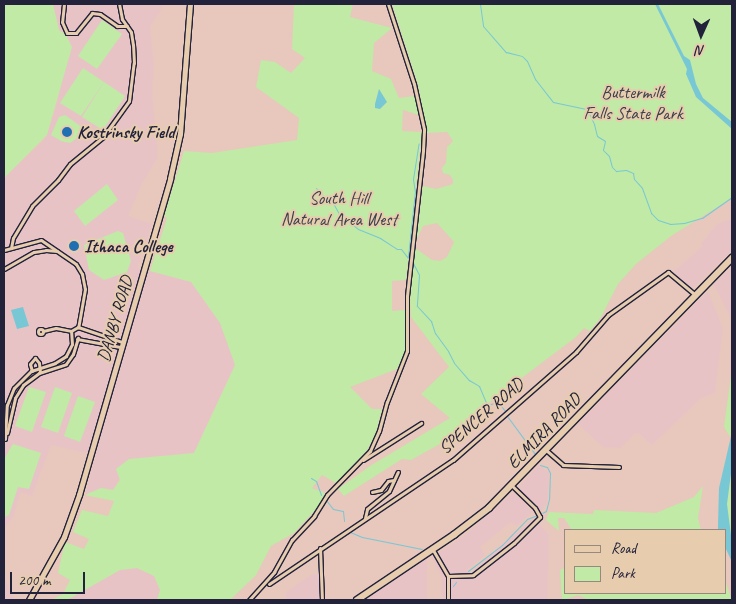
<!DOCTYPE html>
<style>
body{margin:0}
#map{position:relative;width:736px;height:604px;overflow:hidden;background:#e8c7bc;font-family:Caveat,sans-serif}
div>[style]{position:absolute}
[style*='--x']{left:calc(var(--x)*1px);top:calc(var(--y)*1px);width:calc(var(--w)*1px);rotate:calc(var(--a)*1deg)}
.built>*{inset:0;background:#e8c3c6}
.green>*{inset:0;background:#c0eaa6}
.water>*{inset:0;background:#78c7d5}
.stream>*{height:1px;margin:-0.5px;padding:0 0.5px;transform-origin:0.5px;border-radius:0.5px;background:#78c7d5}
.roads{filter:drop-shadow(1px 0 #22223b) drop-shadow(-1px 0 #22223b) drop-shadow(0 1px #22223b) drop-shadow(0 -1px #22223b)}
.minor>*{height:3px;margin:-1.5px;padding:0 1.5px;transform-origin:1.5px;border-radius:1.5px;background:#e7cdae}
.minor>.ring{margin:-1.5px;padding:0;box-sizing:content-box;background:none;border:3px solid #e7cdae;border-radius:50%}
.major>*{height:4.5px;margin:-2.25px;padding:0 2.25px;transform-origin:2.25px;border-radius:2.25px;background:#e7cdae}
.highway>*{height:5.5px;margin:-2.75px;padding:0 2.75px;transform-origin:2.75px;border-radius:2.75px;background:#e7cdae}
.dots>*{width:14px;height:14px;translate:-50% -50%;box-sizing:border-box;border:2px solid #e7cdae;border-radius:50%}
span{translate:-50% -50%;white-space:nowrap;text-align:center;line-height:1.15;-webkit-text-stroke:4px #e7cdae;paint-order:stroke}
.park-label{font-size:18px;color:#3a404b}
.poi-label{font-size:18px;color:#22223b;font-weight:700}
.left{translate:0 -50%;text-align:left}
.street-label{font-size:18px;color:#22223b}
.frame{position:absolute;inset:0;border:5px solid #22223b;pointer-events:none}
.legend{position:absolute;left:564px;top:529px;width:162px;height:65px;box-sizing:border-box;background:#e7cdae;border:1px solid #988980;margin:0;padding:6px 9px;list-style:none;font-size:15px;color:#22223b}
.legend li{display:flex;align-items:center;gap:10px;height:25px}
.legend b{width:25px;border:1px solid #988980}
.north{position:absolute;left:676px;top:10px;width:50px;height:50px;-webkit-text-stroke:4px #e7cdae;paint-order:stroke;rotate:182deg;font-size:14px;font-weight:700;line-height:20px;text-align:center;color:#22223b}
.north::after{content:'';display:block;margin:auto;width:18px;height:22px;background:#22223b;clip-path:polygon(50% 0,100% 100%,50% 72%,0 100%)}
.scale{position:absolute;left:10px;top:572px;width:75px;height:22px;box-sizing:border-box;border:2px solid #22223b;border-top:0;padding-left:6px;font-size:15px;line-height:18px;white-space:nowrap;color:#22223b;-webkit-text-stroke:4px #e7cdae;paint-order:stroke}
</style>
<div id="map">
<div class="built">
<i style="clip-path:polygon(53px 4px,162px 4px,160px 12px,150px 26px,154px 65px,152px 92px,158px 157px,141px 185px,128px 216px,152px 224px,137px 268px,191px 282px,220px 323px,235px 365px,194px 453px,129px 459px,113px 490px,101px 488px,85px 495px,96px 455px,51px 445px,32px 496px,21px 492px,13px 517px,4px 529px,4px 178px,43px 141px,47px 135px,58px 101px,68px 42px,66px 35px,59px 30px)"></i>
<i style="clip-path:polygon(732px 219px,732px 250px,691px 290px,673px 272px,703px 246px,701px 244px,717px 224px)"></i>
<i style="clip-path:polygon(732px 267px,732px 321px,714px 284px)"></i>
<i style="clip-path:polygon(708px 291px,723px 329px,715px 393px,701px 398px,652px 445px,640px 434px,635px 433px,620px 448px,603px 447px,578px 424px)"></i>
<i style="clip-path:polygon(539px 465px,549px 473px,547px 503px,541px 511px,518px 488px)"></i>
<i style="clip-path:polygon(514px 492px,532px 512px,516px 526px,511px 522px,480px 547px,485px 555px,466px 570px,469px 573px,474px 570px,534px 518px,549px 535px,547px 600px,444px 600px,441px 592px,442px 578px,432px 557px,464px 536px)"></i>
<i style="clip-path:polygon(427px 558px,427px 600px,366px 600px,373px 594px)"></i>
<i style="clip-path:polygon(137px 568px,154px 576px,160px 590px,157px 600px,67px 600px,120px 570px)"></i>
<i style="clip-path:polygon(321px 574px,321px 600px,286px 600px,286px 592px,311px 575px)"></i>
<i style="clip-path:polygon(4px 576px,14px 600px,4px 600px)"></i>
</div>
<div class="green">
<i style="clip-path:polygon(4px 4px,53px 4px,59px 30px,66px 35px,72px 47px,47px 135px,4px 178px)"></i>
<i style="clip-path:polygon(294px 4px,353px 4px,350px 17px,392px 28px,374px 43px,372px 71px,391px 79px,399px 98px,415px 96px,419px 115px,403px 110px,402px 131px,422px 132px,406px 280px,392px 281px,392px 311px,405px 310px,408px 342px,405px 353px,397px 369px,350px 387px,372px 409px,382px 409px,375px 436px,366px 452px,336px 483px,322px 475px,312px 488px,325px 493px,318px 507px,294px 533px,271px 546px,256px 575px,230px 600px,157px 600px,160px 590px,154px 576px,137px 568px,120px 570px,67px 600px,51px 600px,63px 594px,70px 580px,58px 573px,65px 542px,84px 549px,89px 539px,73px 532px,82px 510px,108px 516px,114px 501px,85px 495px,101px 488px,113px 490px,120px 480px,116px 469px,129px 459px,194px 453px,235px 365px,220px 323px,191px 282px,150px 271px,167px 218px,164px 216px,184px 151px,212px 153px,297px 140px,299px 118px,256px 87px,261px 60px,275px 62px,291px 73px,305px 58px,292px 49px)"></i>
<i style="clip-path:polygon(392px 4px,732px 4px,732px 198px,671px 236px,636px 264px,618px 284px,601px 317px,590px 331px,584px 328px,576px 337px,482px 408px,447px 440px,411px 460px,402px 459px,344px 496px,338px 489px,370px 466px,450px 418px,421px 394px,449px 367px,411px 317px,410px 298px,415px 248px,432px 260px,440px 261px,447px 257px,454px 242px,437px 223px,423px 226px,416px 241px,423px 186px,436px 189px,453px 184px,453px 180px,450px 175px,443px 173px,442px 168px,446px 163px,447px 147px,453px 141px,447px 132px,427px 133px,418px 85px)"></i>
<i style="clip-path:polygon(102px 20px,122px 34px,97px 69px,78px 56px)"></i>
<i style="clip-path:polygon(83px 68px,104px 82px,81px 116px,60px 103px)"></i>
<i style="clip-path:polygon(104px 82px,125px 96px,103px 130px,82px 117px)"></i>
<i style="clip-path:polygon(65px 115px,83px 128px,78px 137px,70px 143px,61px 141px,51px 135px,59px 117px)"></i>
<i style="clip-path:polygon(107px 184px,118px 200px,85px 226px,74px 211px)"></i>
<i style="clip-path:polygon(118px 231px,123px 233px,131px 261px,127px 272px,104px 280px,89px 270px,84px 245px)"></i>
<i style="clip-path:polygon(732px 368px,732px 432px,730px 437px,724px 427px)"></i>
<i style="clip-path:polygon(29px 387px,46px 392px,32px 432px,15px 426px)"></i>
<i style="clip-path:polygon(55px 387px,72px 393px,58px 433px,41px 427px)"></i>
<i style="clip-path:polygon(78px 396px,95px 402px,80px 442px,64px 436px)"></i>
<i style="clip-path:polygon(13px 444px,41px 453px,29px 489px,18px 487px,9px 515px,4px 517px,4px 459px)"></i>
<i style="clip-path:polygon(732px 446px,732px 552px,724px 530px,723px 519px)"></i>
<i style="clip-path:polygon(703px 486px,698px 518px,701px 530px,572px 530px,564px 518px,558px 518px,559px 531px,546px 520px,549px 512px,593px 514px,594px 510px,656px 513px,694px 497px)"></i>
<i style="clip-path:polygon(565px 568px,565px 593px,725px 593px,725px 581px,732px 600px,588px 600px,579px 595px,562px 600px,560px 570px)"></i>
</div>
<div class="water">
<i style="clip-path:polygon(655px 4px,658px 4px,684px 56px,690px 60px,696px 84px,703px 98px,732px 122px,732px 129px,696px 97px,686px 74px,687px 69px)"></i>
<i style="clip-path:polygon(379px 89px,387px 102px,380px 109px,375px 108px,375px 104px)"></i>
<i style="clip-path:polygon(23px 307px,29px 326px,17px 329px,11px 310px)"></i>
<i style="clip-path:polygon(732px 432px,732px 466px,727px 504px,732px 543px,732px 562px,725px 547px,725px 530px,718px 530px,718px 526px,719px 488px)"></i>
</div>
<div class="stream">
<i style="--x:480;--y:4;--w:22;--a:82"></i>
<i style="--x:483;--y:26;--w:35;--a:49"></i>
<i style="--x:506;--y:52;--w:16;--a:14"></i>
<i style="--x:522;--y:56;--w:7;--a:45"></i>
<i style="--x:527;--y:61;--w:20;--a:66"></i>
<i style="--x:535;--y:79;--w:29;--a:52"></i>
<i style="--x:553;--y:102;--w:35;--a:12"></i>
<i style="--x:587;--y:109;--w:17;--a:65"></i>
<i style="--x:594;--y:124;--w:12;--a:76"></i>
<i style="--x:597;--y:136;--w:9;--a:32"></i>
<i style="--x:605;--y:141;--w:9;--a:103"></i>
<i style="--x:603;--y:150;--w:8;--a:45"></i>
<i style="--x:609;--y:156;--w:11;--a:75"></i>
<i style="--x:612;--y:167;--w:6;--a:45"></i>
<i style="--x:616;--y:171;--w:10;--a:-6"></i>
<i style="--x:626;--y:170;--w:8;--a:23"></i>
<i style="--x:633;--y:173;--w:6;--a:81"></i>
<i style="--x:634;--y:179;--w:12;--a:48"></i>
<i style="--x:642;--y:188;--w:27;--a:70"></i>
<i style="--x:651;--y:213;--w:10;--a:45"></i>
<i style="--x:658;--y:220;--w:13;--a:18"></i>
<i style="--x:670;--y:224;--w:14;--a:-4"></i>
<i style="--x:684;--y:223;--w:19;--a:-16"></i>
<i style="--x:702;--y:218;--w:37;--a:-35"></i>
<i style="--x:316;--y:188;--w:16;--a:47"></i>
<i style="--x:327;--y:200;--w:7;--a:27"></i>
<i style="--x:333;--y:203;--w:13;--a:61"></i>
<i style="--x:339;--y:214;--w:24;--a:38"></i>
<i style="--x:358;--y:229;--w:24;--a:22"></i>
<i style="--x:380;--y:238;--w:20;--a:33"></i>
<i style="--x:397;--y:249;--w:4;--a:0"></i>
<i style="--x:401;--y:249;--w:11;--a:52"></i>
<i style="--x:408;--y:257;--w:65;--a:-83.9"></i>
<i style="--x:415;--y:192;--w:13;--a:-99"></i>
<i style="--x:413;--y:179;--w:36;--a:-81"></i>
<i style="--x:413;--y:263;--w:13;--a:63"></i>
<i style="--x:419;--y:275;--w:31;--a:94"></i>
<i style="--x:417;--y:306;--w:21;--a:47"></i>
<i style="--x:431;--y:321;--w:13;--a:72"></i>
<i style="--x:435;--y:333;--w:22;--a:54"></i>
<i style="--x:448;--y:351;--w:13;--a:63"></i>
<i style="--x:454;--y:363;--w:23;--a:49"></i>
<i style="--x:469;--y:380;--w:12;--a:31"></i>
<i style="--x:479;--y:386;--w:21;--a:67"></i>
<i style="--x:487;--y:405;--w:11;--a:-15"></i>
<i style="--x:498;--y:402;--w:11;--a:52"></i>
<i style="--x:507;--y:416;--w:47;--a:53.6"></i>
<i style="--x:540;--y:465;--w:7;--a:16"></i>
<i style="--x:547;--y:467;--w:7;--a:63"></i>
<i style="--x:550;--y:473;--w:26;--a:92"></i>
<i style="--x:549;--y:499;--w:12;--a:104"></i>
<i style="--x:546;--y:511;--w:4;--a:153"></i>
<i style="--x:311;--y:478;--w:6;--a:31"></i>
<i style="--x:316;--y:481;--w:15;--a:70"></i>
<i style="--x:326;--y:500;--w:11;--a:52"></i>
<i style="--x:333;--y:509;--w:10;--a:11"></i>
<i style="--x:343;--y:511;--w:10;--a:84"></i>
<i style="--x:350;--y:532;--w:13;--a:23"></i>
<i style="--x:362;--y:537;--w:61;--a:11.3"></i>
<i style="--x:468;--y:571;--w:43;--a:-37.4"></i>
<i style="--x:502;--y:545;--w:36;--a:-46"></i>
<i style="--x:527;--y:519;--w:9;--a:-21"></i>
<i style="--x:453;--y:586;--w:5;--a:-53"></i>
</div>
<div class="roads">
<div class="minor">
<i style="--x:64;--y:4;--w:18;--a:96"></i>
<i style="--x:62;--y:22;--w:12;--a:66"></i>
<i style="--x:67;--y:33;--w:9;--a:0"></i>
<i style="--x:76;--y:33;--w:26;--a:-51"></i>
<i style="--x:92;--y:13;--w:8;--a:7"></i>
<i style="--x:100;--y:14;--w:21;--a:35"></i>
<i style="--x:117;--y:26;--w:10;--a:0"></i>
<i style="--x:11;--y:248;--w:10;--a:-79"></i>
<i style="--x:13;--y:238;--w:37;--a:-59"></i>
<i style="--x:32;--y:206;--w:37;--a:-45"></i>
<i style="--x:58;--y:180;--w:20;--a:-53"></i>
<i style="--x:70;--y:164;--w:43;--a:-39.3"></i>
<i style="--x:103;--y:137;--w:44;--a:-54.2"></i>
<i style="--x:129;--y:101;--w:38;--a:-83"></i>
<i style="--x:134;--y:63;--w:18;--a:-93"></i>
<i style="--x:133;--y:45;--w:13;--a:-99"></i>
<i style="--x:131;--y:32;--w:16;--a:-125"></i>
<i style="--x:122;--y:19;--w:15;--a:-101"></i>
<i style="--x:4;--y:250;--w:38;--a:-15"></i>
<i style="--x:41;--y:240;--w:42;--a:34.4"></i>
<i style="--x:76;--y:264;--w:12;--a:59"></i>
<i style="--x:82;--y:274;--w:15;--a:79"></i>
<i style="--x:85;--y:289;--w:39;--a:100"></i>
<i style="--x:4;--y:269;--w:34;--a:-30"></i>
<i style="--x:34;--y:252;--w:12;--a:-9"></i>
<i style="--x:46;--y:250;--w:11;--a:5"></i>
<i style="--x:78;--y:327;--w:46;--a:18.8"></i>
<i class="ring" style="left:38.5px;top:329.5px;width:2px;height:2px"></i>
<i style="--x:43;--y:331;--w:13;--a:-13"></i>
<i style="--x:56;--y:328;--w:15;--a:11"></i>
<i style="--x:77;--y:339;--w:44;--a:10.5"></i>
<i style="--x:32;--y:371;--w:7;--a:-106"></i>
<i style="--x:30;--y:364;--w:8;--a:-50"></i>
<i style="--x:35;--y:358;--w:6;--a:51"></i>
<i style="--x:39;--y:363;--w:9;--a:84"></i>
<i style="--x:7;--y:433;--w:36;--a:-77"></i>
<i style="--x:15;--y:398;--w:15;--a:-58"></i>
<i style="--x:23;--y:385;--w:20;--a:-37"></i>
<i style="--x:39;--y:373;--w:28;--a:-18"></i>
<i style="--x:66;--y:364;--w:12;--a:-55"></i>
<i style="--x:73;--y:354;--w:17;--a:-73"></i>
<i style="--x:5;--y:439;--w:34;--a:-87"></i>
<i style="--x:7;--y:405;--w:18;--a:-68"></i>
<i style="--x:14;--y:388;--w:24;--a:-45"></i>
<i style="--x:31;--y:371;--w:25;--a:-18"></i>
<i style="--x:55;--y:363;--w:13;--a:-32"></i>
<i style="--x:66;--y:356;--w:13;--a:-63"></i>
<i style="--x:72;--y:344;--w:13;--a:-94"></i>
<i style="--x:71;--y:331;--w:8;--a:-30"></i>
<i style="--x:546;--y:450;--w:23;--a:41"></i>
<i style="--x:563;--y:465;--w:56;--a:2"></i>
<i style="--x:363;--y:460;--w:69;--a:-32.5"></i>
<i style="--x:372;--y:492;--w:9;--a:-13"></i>
<i style="--x:381;--y:490;--w:11;--a:-52"></i>
<i style="--x:388;--y:481;--w:6;--a:-9"></i>
<i style="--x:365;--y:518;--w:9;--a:-77"></i>
<i style="--x:367;--y:509;--w:28;--a:-39"></i>
<i style="--x:389;--y:491;--w:21;--a:-65"></i>
<i style="--x:320;--y:548;--w:52;--a:87.8"></i>
<i style="--x:433;--y:550;--w:30;--a:60"></i>
<i style="--x:448;--y:576;--w:24;--a:90"></i>
<i style="--x:448;--y:576;--w:25;--a:-2"></i>
<i style="--x:473;--y:575;--w:52;--a:-38"></i>
<i style="--x:514;--y:543;--w:37;--a:-45"></i>
<i style="--x:540;--y:517;--w:10;--a:-119"></i>
<i style="--x:535;--y:508;--w:32;--a:-136"></i>
<i style="--x:269;--y:584;--w:222;--a:-34"></i>
<i style="--x:453;--y:460;--w:164;--a:-41.3"></i>
<i style="--x:576;--y:352;--w:49;--a:-49.1"></i>
<i style="--x:608;--y:315;--w:74;--a:-35.6"></i>
<i style="--x:668;--y:272;--w:35;--a:40"></i>
<i style="--x:249;--y:600;--w:38;--a:-48"></i>
<i style="--x:274;--y:572;--w:37;--a:-61"></i>
<i style="--x:292;--y:540;--w:33;--a:-47"></i>
<i style="--x:314;--y:516;--w:25;--a:-58"></i>
<i style="--x:327;--y:495;--w:62;--a:-45.7"></i>
<i style="--x:370;--y:451;--w:22;--a:-66"></i>
<i style="--x:379;--y:431;--w:30;--a:-75"></i>
<i style="--x:387;--y:402;--w:55;--a:-68.6"></i>
<i style="--x:407;--y:351;--w:55;--a:-90"></i>
<i style="--x:407;--y:296;--w:147;--a:-83.7"></i>
<i style="--x:423;--y:150;--w:21;--a:-87"></i>
<i style="--x:424;--y:129;--w:46;--a:-102.5"></i>
<i style="--x:414;--y:84;--w:84;--a:-108"></i>
</div>
<div class="major">
<i style="--x:29;--y:600;--w:72;--a:-60.9"></i>
<i style="--x:64;--y:537;--w:45;--a:-70.3"></i>
<i style="--x:79;--y:495;--w:329;--a:-73.9"></i>
<i style="--x:170;--y:179;--w:46;--a:-77.5"></i>
<i style="--x:180;--y:134;--w:130;--a:-85.6"></i>
</div>
<div class="highway">
<i style="--x:357;--y:600;--w:117;--a:-33.8"></i>
<i style="--x:454;--y:535;--w:44;--a:-37.6"></i>
<i style="--x:489;--y:508;--w:349;--a:-45.8"></i>
</div>
</div>
<div class="dots">
<i style="left:67px;top:132px;background:#1f6fb2"></i>
<i style="left:74px;top:246px;background:#1f6fb2"></i>
</div>
<div class="park-label">
<span style="left:633px;top:103px">Buttermilk<br>Falls State Park</span>
<span style="left:339px;top:209px">South Hill<br>Natural Area West</span>
</div>
<div class="poi-label">
<span class="left" style="left:77px;top:132px">Kostrinsky Field</span>
<span class="left" style="left:84px;top:246px">Ithaca College</span>
</div>
<div class="street-label">
<span style="left:115px;top:319px;rotate:-74deg">DANBY ROAD</span>
<span style="left:481px;top:416px;rotate:-41deg">SPENCER ROAD</span>
<span style="left:544px;top:431px;rotate:-46deg">ELMIRA ROAD</span>
</div>
<div class="frame"></div>
<ul class="legend">
<li><b style="height:6px;background:#e7cdae"></b>Road</li>
<li><b style="height:14px;background:#c0eaa6"></b>Park</li>
</ul>
<div class="north">N</div>
<div class="scale">200 m</div>
</div>
